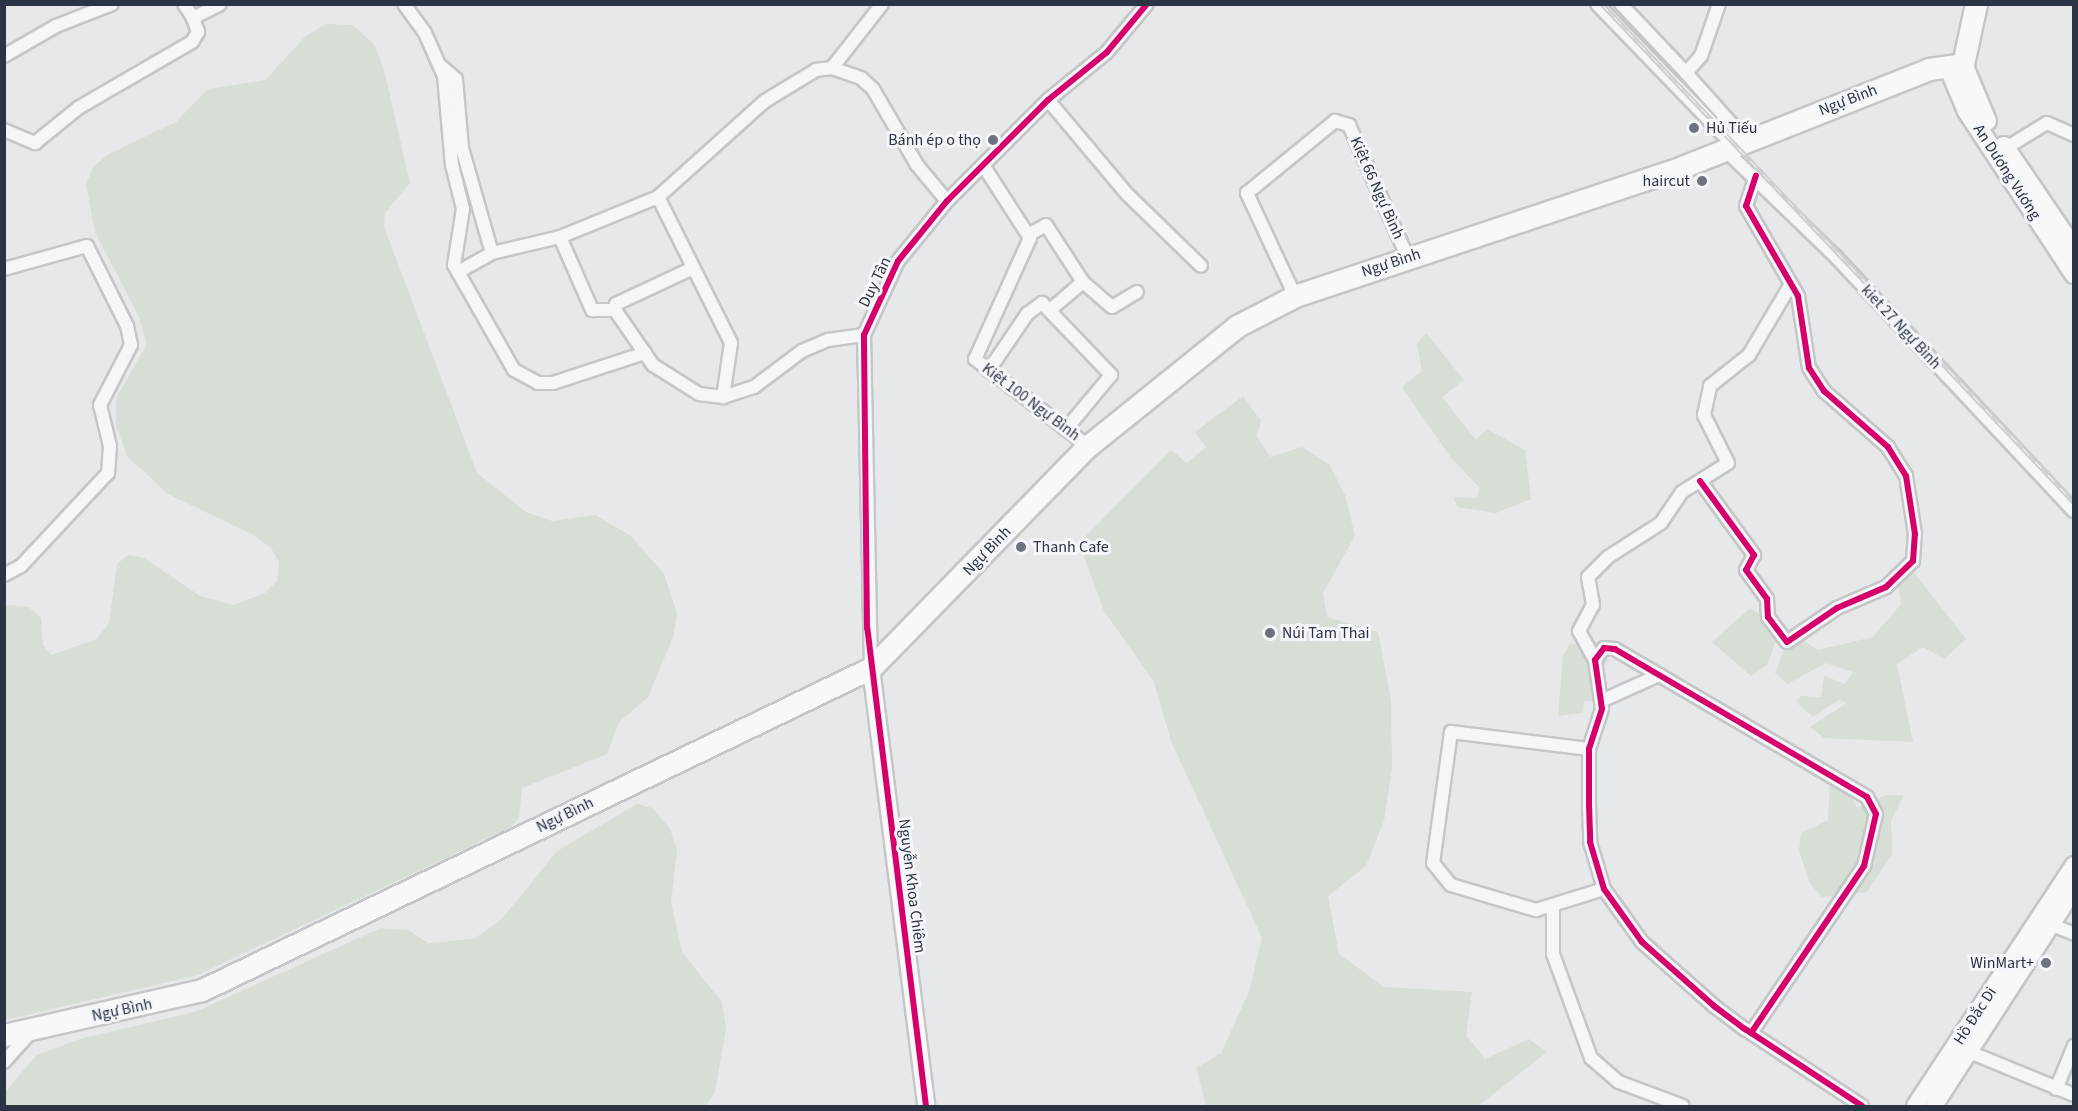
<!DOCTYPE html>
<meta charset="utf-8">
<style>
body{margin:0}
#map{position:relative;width:2078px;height:1111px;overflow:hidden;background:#e6e8ea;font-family:"Source Sans 3",sans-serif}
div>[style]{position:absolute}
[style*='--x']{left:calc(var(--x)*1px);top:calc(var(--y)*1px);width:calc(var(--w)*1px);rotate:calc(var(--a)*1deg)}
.green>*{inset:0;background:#d6ded6}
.roads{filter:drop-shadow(2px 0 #c4c6c8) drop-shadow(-2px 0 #c4c6c8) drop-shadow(0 2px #c4c6c8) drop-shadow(0 -2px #c4c6c8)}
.street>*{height:12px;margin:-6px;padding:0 6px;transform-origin:6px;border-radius:6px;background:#f5f6f7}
.secondary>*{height:16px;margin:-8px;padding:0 8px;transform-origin:8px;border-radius:8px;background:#f8f8f8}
.primary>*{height:18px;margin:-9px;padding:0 9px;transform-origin:9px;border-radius:9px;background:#f8f8f8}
.highway>*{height:21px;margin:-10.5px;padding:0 10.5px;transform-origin:10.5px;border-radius:10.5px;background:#f8f8f8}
.rail>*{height:5px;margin-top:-2.5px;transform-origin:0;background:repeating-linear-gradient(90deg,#f4f6f9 0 9px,#cecfd2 0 18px);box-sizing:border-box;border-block:2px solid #cecfd2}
.cycleway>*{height:6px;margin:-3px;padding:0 3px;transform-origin:3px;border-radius:3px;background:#d6006c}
.dots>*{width:16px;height:16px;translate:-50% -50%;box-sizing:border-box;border:3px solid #f4f6f9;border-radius:50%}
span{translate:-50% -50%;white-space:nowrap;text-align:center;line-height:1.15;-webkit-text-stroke:6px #f4f6f9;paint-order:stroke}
.street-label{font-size:16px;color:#2b3445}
.poi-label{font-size:16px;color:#2b3445}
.left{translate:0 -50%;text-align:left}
.right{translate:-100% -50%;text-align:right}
.frame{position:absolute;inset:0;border:6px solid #2b3445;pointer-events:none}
</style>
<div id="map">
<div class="green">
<i style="clip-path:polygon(326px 24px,353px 25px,374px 45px,383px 66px,410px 183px,385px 213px,384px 227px,477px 473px,526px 512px,552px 521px,595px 515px,631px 536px,664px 574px,677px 613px,673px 637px,648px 697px,619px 722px,607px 754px,522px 788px,519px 817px,511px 827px,198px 975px,5px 1020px,5px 605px,29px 607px,41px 618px,43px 645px,51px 655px,97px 639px,109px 623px,117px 564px,128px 555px,144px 558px,200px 596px,233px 605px,265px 593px,277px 581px,279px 562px,271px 548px,252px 534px,168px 494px,127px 456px,116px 425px,116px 398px,147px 344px,139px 317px,95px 232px,86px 184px,94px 166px,109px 154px,176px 122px,208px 89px,265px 80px,306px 36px)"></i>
<i style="clip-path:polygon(1426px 333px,1464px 380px,1442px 397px,1476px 440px,1487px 429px,1525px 450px,1531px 499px,1496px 513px,1457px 507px,1454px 497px,1476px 498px,1480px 488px,1451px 458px,1402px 387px,1422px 371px,1417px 343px)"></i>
<i style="clip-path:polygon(1243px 396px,1261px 421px,1257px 436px,1270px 457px,1302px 447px,1329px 464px,1345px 495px,1355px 536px,1323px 593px,1327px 617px,1378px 632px,1391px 700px,1392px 768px,1384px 821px,1366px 866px,1328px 896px,1339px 954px,1384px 987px,1472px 992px,1466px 1035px,1485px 1059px,1529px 1039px,1547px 1052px,1478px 1106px,1206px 1106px,1196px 1068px,1221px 1053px,1249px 992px,1262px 938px,1171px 741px,1154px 682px,1104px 611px,1079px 543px,1171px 450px,1187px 463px,1206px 447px,1195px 432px)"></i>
<i style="clip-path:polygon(1912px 570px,1966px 639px,1944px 659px,1923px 647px,1897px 664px,1913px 742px,1824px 738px,1810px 727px,1847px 703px,1839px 700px,1813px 717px,1796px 702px,1801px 696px,1821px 697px,1824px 676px,1845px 684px,1853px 672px,1826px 663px,1787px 684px,1775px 673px,1791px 633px,1818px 650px,1873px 637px,1901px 604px,1898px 582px)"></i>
<i style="clip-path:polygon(1750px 608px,1781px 628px,1767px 665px,1751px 676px,1712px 642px)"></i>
<i style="clip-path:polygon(1571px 642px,1592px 657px,1610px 660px,1600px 670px,1595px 702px,1584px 701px,1583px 713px,1558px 716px,1563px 655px)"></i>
<i style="clip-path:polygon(1830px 784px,1846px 784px,1857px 808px,1887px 795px,1904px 795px,1891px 821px,1892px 855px,1867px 892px,1822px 897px,1810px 883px,1799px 851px,1801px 833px,1828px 820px)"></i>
<i style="clip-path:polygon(637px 804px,652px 808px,670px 829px,677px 850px,671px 902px,682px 952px,722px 1002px,726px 1029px,715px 1092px,706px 1106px,5px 1106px,5px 1092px,37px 1055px,83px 1038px,195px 1012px,381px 928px,408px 930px,428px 943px,474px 939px,502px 919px,557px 851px)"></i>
</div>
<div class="roads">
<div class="street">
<i style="--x:184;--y:4;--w:17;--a:57"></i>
<i style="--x:193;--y:18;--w:30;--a:-27"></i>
<i style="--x:404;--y:4;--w:36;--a:54"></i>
<i style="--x:425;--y:33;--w:47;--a:66.2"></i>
<i style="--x:444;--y:76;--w:89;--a:84.9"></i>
<i style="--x:452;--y:165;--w:45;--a:76"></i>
<i style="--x:463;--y:209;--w:57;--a:99.1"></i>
<i style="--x:454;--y:265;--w:121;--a:60.3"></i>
<i style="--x:514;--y:370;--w:27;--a:28"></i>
<i style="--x:538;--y:383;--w:15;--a:0"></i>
<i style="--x:553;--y:383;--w:97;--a:-18.1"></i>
<i style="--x:1597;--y:4;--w:196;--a:46"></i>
<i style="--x:1621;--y:4;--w:95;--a:46.7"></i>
<i style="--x:1686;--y:73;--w:23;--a:-49"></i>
<i style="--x:1701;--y:56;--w:55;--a:-70.9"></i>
<i style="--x:4;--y:56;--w:60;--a:-30"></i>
<i style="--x:56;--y:26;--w:60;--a:-21.4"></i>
<i style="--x:442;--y:67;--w:18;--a:41"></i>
<i style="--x:456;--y:79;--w:69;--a:85"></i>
<i style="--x:462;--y:148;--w:109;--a:74.1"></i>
<i style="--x:832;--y:68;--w:31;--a:19"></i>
<i style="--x:861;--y:78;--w:16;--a:43"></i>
<i style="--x:873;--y:89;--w:88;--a:59.9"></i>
<i style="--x:917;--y:165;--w:47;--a:50.2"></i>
<i style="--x:1686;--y:73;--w:90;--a:48.2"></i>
<i style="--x:1048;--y:100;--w:123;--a:50"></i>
<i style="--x:1127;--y:194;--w:103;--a:44.2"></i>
<i style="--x:4;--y:130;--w:34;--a:23"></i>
<i style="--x:35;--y:143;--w:55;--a:-39.1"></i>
<i style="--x:78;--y:108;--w:132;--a:-30.1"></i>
<i style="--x:192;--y:42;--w:12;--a:-59"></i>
<i style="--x:198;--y:32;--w:15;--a:-110"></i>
<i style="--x:1723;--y:148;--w:156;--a:44"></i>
<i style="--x:1835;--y:256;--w:349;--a:46.9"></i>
<i style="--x:2006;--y:148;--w:48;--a:-31.4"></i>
<i style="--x:2047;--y:123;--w:30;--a:24"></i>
<i style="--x:983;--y:165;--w:87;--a:57.2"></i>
<i style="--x:1030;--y:238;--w:133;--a:114.4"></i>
<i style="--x:975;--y:359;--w:143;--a:37.6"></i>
<i style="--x:658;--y:197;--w:163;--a:63.4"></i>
<i style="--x:731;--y:343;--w:55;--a:98.4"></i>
<i style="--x:1030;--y:234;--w:18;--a:-29"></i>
<i style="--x:1046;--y:225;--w:68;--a:57"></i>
<i style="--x:1083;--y:282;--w:38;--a:41"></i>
<i style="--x:1112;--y:307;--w:29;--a:-31"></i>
<i style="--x:560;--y:237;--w:80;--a:66.3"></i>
<i style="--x:592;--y:310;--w:23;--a:0"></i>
<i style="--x:693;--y:268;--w:85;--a:154.9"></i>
<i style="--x:616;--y:304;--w:6;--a:99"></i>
<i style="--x:615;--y:310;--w:67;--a:55.4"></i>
<i style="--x:653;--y:365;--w:54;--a:32.2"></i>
<i style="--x:699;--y:394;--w:24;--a:7"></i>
<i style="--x:723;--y:397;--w:33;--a:-18"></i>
<i style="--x:754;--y:387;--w:60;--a:-36.9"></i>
<i style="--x:802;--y:351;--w:28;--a:-23"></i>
<i style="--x:828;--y:340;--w:36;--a:-8"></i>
<i style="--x:4;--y:269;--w:86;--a:-15.5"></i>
<i style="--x:87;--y:246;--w:89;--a:63.4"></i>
<i style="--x:127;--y:326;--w:19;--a:78"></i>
<i style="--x:131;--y:345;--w:68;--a:117.3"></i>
<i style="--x:100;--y:405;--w:42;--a:76.3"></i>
<i style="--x:110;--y:446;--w:27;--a:94"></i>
<i style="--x:108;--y:473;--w:127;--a:133.1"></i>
<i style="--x:21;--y:566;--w:19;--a:152"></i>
<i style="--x:458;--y:272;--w:39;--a:-29"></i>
<i style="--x:492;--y:253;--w:70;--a:-13.2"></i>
<i style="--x:560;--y:237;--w:106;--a:-22.2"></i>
<i style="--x:658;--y:197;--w:144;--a:-41.9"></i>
<i style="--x:765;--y:101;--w:60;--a:-31.3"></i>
<i style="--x:816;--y:70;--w:16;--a:-7"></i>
<i style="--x:832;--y:68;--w:81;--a:-52"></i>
<i style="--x:1295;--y:296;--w:114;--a:-115"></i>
<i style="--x:1247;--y:193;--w:114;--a:-39.3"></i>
<i style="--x:1335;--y:121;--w:15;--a:16"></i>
<i style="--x:1349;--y:125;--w:145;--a:66.1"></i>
<i style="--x:1050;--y:310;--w:43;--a:-40.3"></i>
<i style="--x:989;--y:370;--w:68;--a:-55.8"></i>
<i style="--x:1027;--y:314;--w:19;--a:-36"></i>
<i style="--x:1042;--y:303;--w:100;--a:46.2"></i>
<i style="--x:1111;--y:375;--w:69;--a:129.7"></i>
<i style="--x:1700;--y:481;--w:92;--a:53.9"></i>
<i style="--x:1754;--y:555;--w:17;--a:118"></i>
<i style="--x:1746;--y:570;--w:36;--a:54"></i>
<i style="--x:1767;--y:599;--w:18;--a:87"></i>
<i style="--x:1768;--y:617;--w:31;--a:53"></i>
<i style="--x:1787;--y:642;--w:60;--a:-34.2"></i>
<i style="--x:1837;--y:608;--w:53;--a:-23.2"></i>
<i style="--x:1886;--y:587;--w:37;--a:-44"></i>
<i style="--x:1913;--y:561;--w:27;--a:-86"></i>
<i style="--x:1915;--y:534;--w:59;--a:-98.8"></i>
<i style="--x:1906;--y:476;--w:34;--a:-122"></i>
<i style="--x:1888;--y:447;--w:85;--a:-138.8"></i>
<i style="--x:1824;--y:391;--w:27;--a:-123"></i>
<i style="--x:1809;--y:368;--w:73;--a:-98.7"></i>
<i style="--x:1798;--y:296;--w:104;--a:-120"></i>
<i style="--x:1746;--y:206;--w:32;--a:-72"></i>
<i style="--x:1595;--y:660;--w:33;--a:-119"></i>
<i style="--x:1579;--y:631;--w:30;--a:-62"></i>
<i style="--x:1593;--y:605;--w:28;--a:-100"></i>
<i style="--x:1588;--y:577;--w:28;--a:-45"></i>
<i style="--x:1608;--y:557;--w:63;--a:-32.7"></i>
<i style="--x:1661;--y:523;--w:37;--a:-56"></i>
<i style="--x:1682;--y:492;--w:54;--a:-32.2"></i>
<i style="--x:1728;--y:463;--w:54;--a:-116.6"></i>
<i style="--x:1704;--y:415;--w:30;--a:-78"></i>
<i style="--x:1710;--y:386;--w:50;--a:-38.5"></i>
<i style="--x:1749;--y:355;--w:82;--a:-59.4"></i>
<i style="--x:871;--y:668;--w:333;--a:-91.2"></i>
<i style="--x:864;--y:335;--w:81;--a:-65.3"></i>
<i style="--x:898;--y:261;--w:77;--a:-50.8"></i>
<i style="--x:947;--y:201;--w:143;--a:-45"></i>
<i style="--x:1048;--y:100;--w:76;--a:-39.1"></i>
<i style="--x:1107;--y:52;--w:62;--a:-50.2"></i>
<i style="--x:1601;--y:701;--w:64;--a:-24.1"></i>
<i style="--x:1589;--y:749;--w:139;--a:-173"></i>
<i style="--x:1451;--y:732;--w:132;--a:97.8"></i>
<i style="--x:1433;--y:863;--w:28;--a:51"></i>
<i style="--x:1451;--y:885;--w:89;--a:16.4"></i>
<i style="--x:1536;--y:910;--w:71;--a:-17.2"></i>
<i style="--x:1553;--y:907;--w:47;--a:90"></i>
<i style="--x:1553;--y:954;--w:111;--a:69.9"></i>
<i style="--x:1591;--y:1058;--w:37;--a:41"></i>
<i style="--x:1619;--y:1082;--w:68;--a:20.6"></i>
<i style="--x:2045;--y:922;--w:31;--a:22"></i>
<i style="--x:1751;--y:1033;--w:202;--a:-55.9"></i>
<i style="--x:1864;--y:866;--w:53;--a:-77"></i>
<i style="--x:1876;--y:814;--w:19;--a:-118"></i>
<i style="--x:1867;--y:797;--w:292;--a:-149.6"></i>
<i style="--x:1615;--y:649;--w:11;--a:-175"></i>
<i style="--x:1604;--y:648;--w:15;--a:127"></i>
<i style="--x:1595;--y:660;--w:49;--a:81.9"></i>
<i style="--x:1602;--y:709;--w:42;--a:108"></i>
<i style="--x:1589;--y:749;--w:56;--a:90"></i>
<i style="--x:1589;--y:805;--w:37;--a:88"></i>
<i style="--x:1590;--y:842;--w:49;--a:73.4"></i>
<i style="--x:1604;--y:889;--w:65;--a:54.4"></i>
<i style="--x:1642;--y:942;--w:96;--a:41.6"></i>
<i style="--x:1714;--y:1006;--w:39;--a:37"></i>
<i style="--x:1745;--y:1029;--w:140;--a:33.3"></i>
<i style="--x:1962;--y:1049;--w:121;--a:22.3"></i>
<i style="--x:4;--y:1062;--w:38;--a:-48"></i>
<i style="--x:2056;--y:1089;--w:47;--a:-67.3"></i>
</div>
<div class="secondary">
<i style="--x:871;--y:668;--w:441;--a:82.8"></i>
<i style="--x:1915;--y:1106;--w:289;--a:-56.6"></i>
<i style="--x:1934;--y:1106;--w:257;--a:-57.1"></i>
</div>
<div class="primary">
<i style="--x:1963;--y:64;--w:62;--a:67.2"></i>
<i style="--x:1948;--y:66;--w:49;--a:67.1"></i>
<i style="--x:1967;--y:111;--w:195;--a:56.7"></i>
<i style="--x:2004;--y:146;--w:125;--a:55.8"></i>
</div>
<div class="highway">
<i style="--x:4;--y:1035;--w:203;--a:-12.8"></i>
<i style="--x:202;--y:990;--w:742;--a:-25.7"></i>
<i style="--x:871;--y:668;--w:310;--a:-45.7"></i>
<i style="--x:1088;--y:446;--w:191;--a:-38.8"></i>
<i style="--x:1237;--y:326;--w:65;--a:-27.3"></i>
<i style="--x:1295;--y:296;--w:408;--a:-18.4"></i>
<i style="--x:1682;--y:167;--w:266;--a:-21.6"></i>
<i style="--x:1929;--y:69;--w:34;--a:-8"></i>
<i style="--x:1963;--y:64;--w:61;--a:-77.8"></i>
</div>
</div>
<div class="rail">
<i style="--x:1602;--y:4;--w:686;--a:46.54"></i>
</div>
<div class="cycleway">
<i style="--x:1700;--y:481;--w:92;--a:53.9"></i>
<i style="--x:1754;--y:555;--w:17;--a:118"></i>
<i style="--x:1746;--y:570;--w:36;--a:54"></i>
<i style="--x:1767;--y:599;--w:18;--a:87"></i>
<i style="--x:1768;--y:617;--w:31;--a:53"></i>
<i style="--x:1787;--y:642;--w:60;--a:-34.2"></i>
<i style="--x:1837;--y:608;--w:53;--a:-23.2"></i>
<i style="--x:1886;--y:587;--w:37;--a:-44"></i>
<i style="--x:1913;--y:561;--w:27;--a:-86"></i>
<i style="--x:1915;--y:534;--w:59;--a:-98.8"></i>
<i style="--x:1906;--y:476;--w:34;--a:-122"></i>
<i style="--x:1888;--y:447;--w:85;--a:-138.8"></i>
<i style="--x:1824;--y:391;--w:27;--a:-123"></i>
<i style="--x:1809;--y:368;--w:73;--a:-98.7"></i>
<i style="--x:1798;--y:296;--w:104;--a:-120"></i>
<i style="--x:1746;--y:206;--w:32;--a:-72"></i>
<i style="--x:1751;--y:1033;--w:202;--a:-55.9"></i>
<i style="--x:1864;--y:866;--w:53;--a:-77"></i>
<i style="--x:1876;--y:814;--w:19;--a:-118"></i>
<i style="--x:1867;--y:797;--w:292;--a:-149.6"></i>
<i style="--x:1615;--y:649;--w:11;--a:-175"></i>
<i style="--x:1604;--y:648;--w:15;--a:127"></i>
<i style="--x:1595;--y:660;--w:49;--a:81.9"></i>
<i style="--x:1602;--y:709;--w:42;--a:108"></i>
<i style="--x:1589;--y:749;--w:56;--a:90"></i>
<i style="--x:1589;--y:805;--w:37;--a:88"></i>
<i style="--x:1590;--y:842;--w:49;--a:73.4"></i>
<i style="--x:1604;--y:889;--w:65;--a:54.4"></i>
<i style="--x:1642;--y:942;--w:96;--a:41.6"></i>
<i style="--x:1714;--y:1006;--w:39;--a:37"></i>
<i style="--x:1745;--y:1029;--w:140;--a:33.3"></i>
<i style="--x:926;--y:1106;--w:482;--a:-97"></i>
<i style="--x:867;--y:628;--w:293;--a:-90.6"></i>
<i style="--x:864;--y:335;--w:81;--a:-65.3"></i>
<i style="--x:898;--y:261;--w:77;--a:-50.8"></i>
<i style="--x:947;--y:201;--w:143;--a:-45"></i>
<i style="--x:1048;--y:100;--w:76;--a:-39.1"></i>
<i style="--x:1107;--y:52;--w:62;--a:-50.2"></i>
</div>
<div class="dots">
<i style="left:1694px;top:128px;background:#6c737f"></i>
<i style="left:993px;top:140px;background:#6c737f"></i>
<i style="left:1702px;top:181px;background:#6c737f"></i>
<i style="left:1021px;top:547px;background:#6c737f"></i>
<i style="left:1270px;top:633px;background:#6c737f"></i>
<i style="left:2046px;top:963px;background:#6c737f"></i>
</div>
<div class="street-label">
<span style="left:1848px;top:100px;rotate:-21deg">Ngự Bình</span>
<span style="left:2007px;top:172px;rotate:57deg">An Dương Vương</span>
<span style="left:1377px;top:188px;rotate:66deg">Kiệt 66 Ngự Bình</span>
<span style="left:1391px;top:263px;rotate:-18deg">Ngự Bình</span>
<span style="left:875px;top:282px;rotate:-64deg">Duy Tân</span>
<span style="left:1901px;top:327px;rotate:47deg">kiet 27 Ngự Bình</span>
<span style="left:1031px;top:402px;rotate:37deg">Kiệt 100 Ngự Bình</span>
<span style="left:987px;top:551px;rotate:-46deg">Ngự Bình</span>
<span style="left:565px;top:815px;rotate:-26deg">Ngự Bình</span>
<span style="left:912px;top:886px;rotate:83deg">Nguyễn Khoa Chiêm</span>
<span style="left:122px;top:1010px;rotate:-12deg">Ngự Bình</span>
<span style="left:1975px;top:1016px;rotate:-57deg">Hồ Đắc Di</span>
</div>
<div class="poi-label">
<span class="left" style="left:1706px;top:128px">Hủ Tiếu</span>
<span class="right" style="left:981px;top:140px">Bánh ép o thọ</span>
<span class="right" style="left:1690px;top:181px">haircut</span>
<span class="left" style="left:1033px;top:547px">Thanh Cafe</span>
<span class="left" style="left:1282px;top:633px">Núi Tam Thai</span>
<span class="right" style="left:2034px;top:963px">WinMart+</span>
</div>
<div class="frame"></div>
</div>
